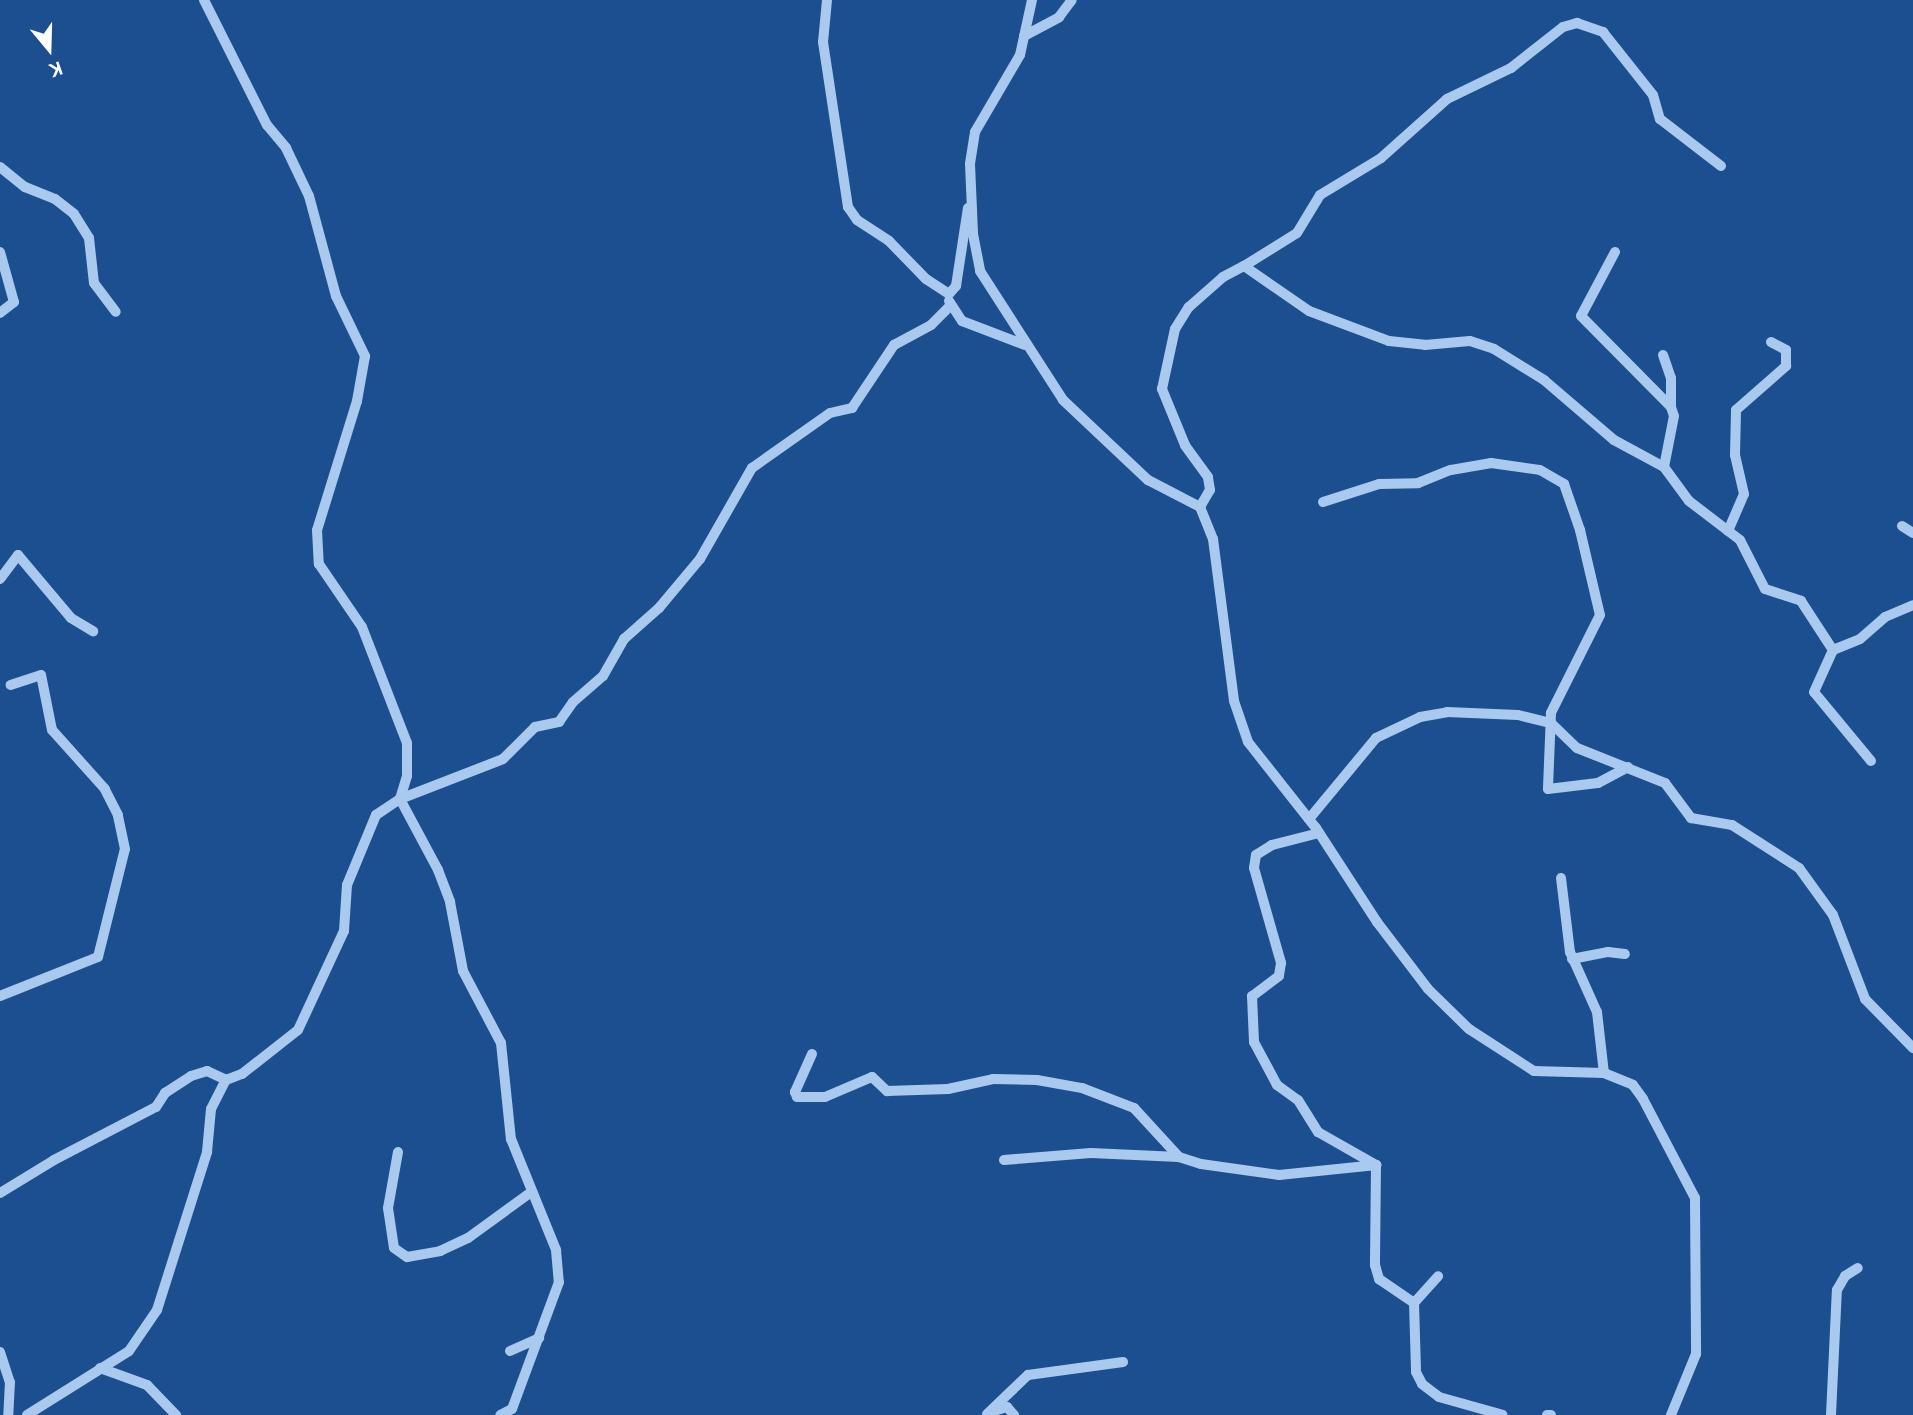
<!DOCTYPE html>
<style>
body{margin:0}
#map{position:relative;width:1913px;height:1415px;overflow:hidden;background:#1b4f8f;font-family:Figtree,sans-serif}
div>[style]{position:absolute}
[style*='--x']{left:calc(var(--x)*1px);top:calc(var(--y)*1px);width:calc(var(--w)*1px);rotate:calc(var(--a)*1deg)}
.minor>*{height:10px;margin:-5px;padding:0 5px;transform-origin:5px;border-radius:5px;background:#a9c9ee}
span{translate:-50% -50%;white-space:nowrap;text-align:center;line-height:1.15;-webkit-text-stroke:7px #1b4f8f;paint-order:stroke}
.north{position:absolute;left:14px;top:14px;width:70px;height:70px;-webkit-text-stroke:5px #1b4f8f;paint-order:stroke;rotate:161deg;font-size:19px;font-weight:700;line-height:28px;text-align:center;color:#fff}
.north::after{content:'';display:block;margin:auto;width:24px;height:32px;background:#fff;clip-path:polygon(50% 0,100% 100%,50% 72%,0 100%)}
</style>
<div id="map">
<div class="minor">
<i style="--x:204;--y:0;--w:140;--a:63.3"></i>
<i style="--x:267;--y:125;--w:30;--a:50"></i>
<i style="--x:286;--y:148;--w:53;--a:64.4"></i>
<i style="--x:309;--y:196;--w:104;--a:74.9"></i>
<i style="--x:336;--y:296;--w:67;--a:64.2"></i>
<i style="--x:365;--y:356;--w:46;--a:100.1"></i>
<i style="--x:357;--y:401;--w:135;--a:107.2"></i>
<i style="--x:317;--y:530;--w:34;--a:87"></i>
<i style="--x:319;--y:564;--w:76;--a:55.7"></i>
<i style="--x:362;--y:627;--w:124;--a:68.8"></i>
<i style="--x:407;--y:743;--w:33;--a:90"></i>
<i style="--x:407;--y:776;--w:24;--a:107"></i>
<i style="--x:400;--y:799;--w:81;--a:61.8"></i>
<i style="--x:438;--y:870;--w:34;--a:69"></i>
<i style="--x:450;--y:902;--w:70;--a:79.3"></i>
<i style="--x:463;--y:971;--w:81;--a:62.2"></i>
<i style="--x:501;--y:1043;--w:97;--a:84.1"></i>
<i style="--x:511;--y:1139;--w:120;--a:67.9"></i>
<i style="--x:556;--y:1250;--w:32;--a:85"></i>
<i style="--x:559;--y:1282;--w:135;--a:110.3"></i>
<i style="--x:512;--y:1409;--w:13;--a:153"></i>
<i style="--x:827;--y:0;--w:42;--a:95.4"></i>
<i style="--x:823;--y:42;--w:167;--a:81.4"></i>
<i style="--x:848;--y:207;--w:16;--a:55"></i>
<i style="--x:857;--y:220;--w:38;--a:33"></i>
<i style="--x:889;--y:241;--w:53;--a:45.8"></i>
<i style="--x:926;--y:279;--w:27;--a:33"></i>
<i style="--x:949;--y:294;--w:11;--a:-49"></i>
<i style="--x:956;--y:286;--w:79;--a:-81.3"></i>
<i style="--x:1032;--y:0;--w:56;--a:102.3"></i>
<i style="--x:1020;--y:55;--w:89;--a:120.3"></i>
<i style="--x:975;--y:132;--w:32;--a:99"></i>
<i style="--x:970;--y:164;--w:70;--a:87.5"></i>
<i style="--x:973;--y:234;--w:38;--a:79"></i>
<i style="--x:980;--y:271;--w:153;--a:57.2"></i>
<i style="--x:1063;--y:400;--w:117;--a:43.3"></i>
<i style="--x:1148;--y:480;--w:59;--a:27.4"></i>
<i style="--x:1200;--y:507;--w:35;--a:68"></i>
<i style="--x:1213;--y:539;--w:163;--a:82.6"></i>
<i style="--x:1234;--y:701;--w:43;--a:71.1"></i>
<i style="--x:1248;--y:742;--w:110;--a:51.7"></i>
<i style="--x:1316;--y:828;--w:112;--a:57"></i>
<i style="--x:1377;--y:922;--w:84;--a:52.7"></i>
<i style="--x:1428;--y:989;--w:57;--a:44.3"></i>
<i style="--x:1469;--y:1029;--w:77;--a:32.9"></i>
<i style="--x:1534;--y:1071;--w:70;--a:1.6"></i>
<i style="--x:1604;--y:1073;--w:31;--a:22"></i>
<i style="--x:1633;--y:1085;--w:17;--a:54"></i>
<i style="--x:1643;--y:1099;--w:112;--a:62.3"></i>
<i style="--x:1695;--y:1198;--w:156;--a:89.6"></i>
<i style="--x:1696;--y:1354;--w:66;--a:112.3"></i>
<i style="--x:1024;--y:36;--w:40;--a:-28"></i>
<i style="--x:1059;--y:17;--w:21;--a:-53"></i>
<i style="--x:0;--y:167;--w:32;--a:39"></i>
<i style="--x:25;--y:187;--w:32;--a:22"></i>
<i style="--x:55;--y:199;--w:24;--a:38"></i>
<i style="--x:74;--y:214;--w:28;--a:58"></i>
<i style="--x:89;--y:238;--w:45;--a:83.7"></i>
<i style="--x:94;--y:283;--w:36;--a:53"></i>
<i style="--x:0;--y:252;--w:52;--a:74.4"></i>
<i style="--x:14;--y:302;--w:18;--a:142"></i>
<i style="--x:1615;--y:252;--w:72;--a:118"></i>
<i style="--x:1581;--y:316;--w:128;--a:45.3"></i>
<i style="--x:1671;--y:407;--w:9;--a:72"></i>
<i style="--x:1674;--y:416;--w:52;--a:101.1"></i>
<i style="--x:1244;--y:266;--w:62;--a:-31.9"></i>
<i style="--x:1297;--y:233;--w:44;--a:-58.8"></i>
<i style="--x:1320;--y:195;--w:71;--a:-31.2"></i>
<i style="--x:1381;--y:158;--w:89;--a:-41.8"></i>
<i style="--x:1447;--y:99;--w:71;--a:-25.8"></i>
<i style="--x:1511;--y:68;--w:66;--a:-38.3"></i>
<i style="--x:1563;--y:27;--w:15;--a:-16"></i>
<i style="--x:1577;--y:23;--w:28;--a:19"></i>
<i style="--x:1603;--y:32;--w:80;--a:51.6"></i>
<i style="--x:1653;--y:95;--w:25;--a:74"></i>
<i style="--x:1660;--y:119;--w:77;--a:37.6"></i>
<i style="--x:949;--y:301;--w:24;--a:57"></i>
<i style="--x:962;--y:321;--w:67;--a:20.9"></i>
<i style="--x:1663;--y:355;--w:24;--a:71"></i>
<i style="--x:1671;--y:378;--w:29;--a:90"></i>
<i style="--x:1323;--y:502;--w:59;--a:-17.8"></i>
<i style="--x:1379;--y:484;--w:39;--a:-1"></i>
<i style="--x:1418;--y:483;--w:35;--a:-22"></i>
<i style="--x:1451;--y:470;--w:41;--a:-9.9"></i>
<i style="--x:1491;--y:463;--w:49;--a:8.1"></i>
<i style="--x:1540;--y:470;--w:28;--a:30"></i>
<i style="--x:1564;--y:484;--w:49;--a:70.8"></i>
<i style="--x:1580;--y:530;--w:87;--a:76.8"></i>
<i style="--x:1600;--y:615;--w:110;--a:116.6"></i>
<i style="--x:1551;--y:713;--w:76;--a:92.3"></i>
<i style="--x:1548;--y:789;--w:50;--a:-6.8"></i>
<i style="--x:1598;--y:783;--w:34;--a:-28"></i>
<i style="--x:1200;--y:507;--w:20;--a:-60"></i>
<i style="--x:1210;--y:490;--w:13;--a:-99"></i>
<i style="--x:1208;--y:477;--w:39;--a:-126"></i>
<i style="--x:1185;--y:445;--w:61;--a:-112.3"></i>
<i style="--x:1162;--y:389;--w:61;--a:-77.8"></i>
<i style="--x:1175;--y:329;--w:26;--a:-58"></i>
<i style="--x:1189;--y:307;--w:45;--a:-41.4"></i>
<i style="--x:1223;--y:277;--w:24;--a:-28"></i>
<i style="--x:1244;--y:266;--w:79;--a:34.7"></i>
<i style="--x:1309;--y:311;--w:85;--a:20.6"></i>
<i style="--x:1389;--y:341;--w:36;--a:6"></i>
<i style="--x:1425;--y:345;--w:45;--a:-5.1"></i>
<i style="--x:1470;--y:341;--w:25;--a:18"></i>
<i style="--x:1494;--y:349;--w:59;--a:31.8"></i>
<i style="--x:1544;--y:380;--w:92;--a:40.6"></i>
<i style="--x:1614;--y:440;--w:57;--a:28.4"></i>
<i style="--x:1664;--y:467;--w:42;--a:53.7"></i>
<i style="--x:1689;--y:501;--w:64;--a:37.4"></i>
<i style="--x:1740;--y:540;--w:55;--a:63"></i>
<i style="--x:1765;--y:589;--w:38;--a:18"></i>
<i style="--x:1801;--y:601;--w:59;--a:56.9"></i>
<i style="--x:1902;--y:526;--w:13;--a:32"></i>
<i style="--x:1728;--y:531;--w:40;--a:-66.6"></i>
<i style="--x:1744;--y:494;--w:40;--a:-103"></i>
<i style="--x:1735;--y:455;--w:45;--a:-88.7"></i>
<i style="--x:1736;--y:410;--w:67;--a:-41.3"></i>
<i style="--x:1786;--y:366;--w:16;--a:-90"></i>
<i style="--x:1786;--y:350;--w:17;--a:-152"></i>
<i style="--x:0;--y:579;--w:30;--a:-53"></i>
<i style="--x:18;--y:555;--w:82;--a:49.9"></i>
<i style="--x:71;--y:618;--w:26;--a:31"></i>
<i style="--x:1871;--y:761;--w:89;--a:-129.6"></i>
<i style="--x:1814;--y:692;--w:46;--a:-65.7"></i>
<i style="--x:1833;--y:650;--w:29;--a:-22"></i>
<i style="--x:1860;--y:639;--w:33;--a:-41"></i>
<i style="--x:1885;--y:617;--w:30;--a:-23"></i>
<i style="--x:1309;--y:819;--w:105;--a:-50.4"></i>
<i style="--x:1376;--y:738;--w:49;--a:-25.5"></i>
<i style="--x:1420;--y:717;--w:27;--a:-10"></i>
<i style="--x:1447;--y:712;--w:71;--a:2.4"></i>
<i style="--x:1518;--y:715;--w:34;--a:14"></i>
<i style="--x:1551;--y:723;--w:36;--a:44"></i>
<i style="--x:1577;--y:748;--w:95;--a:21.7"></i>
<i style="--x:1665;--y:783;--w:44;--a:53.4"></i>
<i style="--x:1691;--y:818;--w:42;--a:9.7"></i>
<i style="--x:1732;--y:825;--w:80;--a:32.7"></i>
<i style="--x:1799;--y:868;--w:58;--a:54.1"></i>
<i style="--x:1833;--y:915;--w:90;--a:69.1"></i>
<i style="--x:1865;--y:999;--w:69;--a:45.6"></i>
<i style="--x:1319;--y:833;--w:49;--a:165.7"></i>
<i style="--x:1272;--y:845;--w:19;--a:148"></i>
<i style="--x:1256;--y:855;--w:13;--a:99"></i>
<i style="--x:1254;--y:868;--w:99;--a:74.1"></i>
<i style="--x:1281;--y:963;--w:13;--a:99"></i>
<i style="--x:1279;--y:976;--w:34;--a:143"></i>
<i style="--x:1252;--y:996;--w:46;--a:87.5"></i>
<i style="--x:1254;--y:1042;--w:49;--a:61.9"></i>
<i style="--x:1277;--y:1085;--w:26;--a:36"></i>
<i style="--x:1298;--y:1100;--w:38;--a:58"></i>
<i style="--x:1318;--y:1132;--w:67;--a:29.6"></i>
<i style="--x:1561;--y:878;--w:75;--a:83.1"></i>
<i style="--x:1570;--y:952;--w:66;--a:65.8"></i>
<i style="--x:1597;--y:1012;--w:61;--a:83.5"></i>
<i style="--x:1572;--y:959;--w:37;--a:-11"></i>
<i style="--x:1608;--y:952;--w:17;--a:7"></i>
<i style="--x:0;--y:996;--w:105;--a:-21.7"></i>
<i style="--x:98;--y:957;--w:111;--a:-76"></i>
<i style="--x:125;--y:849;--w:35;--a:-102"></i>
<i style="--x:118;--y:815;--w:29;--a:-117"></i>
<i style="--x:105;--y:789;--w:79;--a:-131.9"></i>
<i style="--x:52;--y:730;--w:56;--a:-101.3"></i>
<i style="--x:41;--y:675;--w:32;--a:162"></i>
<i style="--x:812;--y:1054;--w:42;--a:114.1"></i>
<i style="--x:795;--y:1092;--w:5;--a:68"></i>
<i style="--x:797;--y:1097;--w:28;--a:0"></i>
<i style="--x:825;--y:1097;--w:51;--a:-23.1"></i>
<i style="--x:872;--y:1077;--w:21;--a:43"></i>
<i style="--x:887;--y:1091;--w:61;--a:-1.9"></i>
<i style="--x:948;--y:1089;--w:46;--a:-12.5"></i>
<i style="--x:993;--y:1079;--w:44;--a:1.3"></i>
<i style="--x:1037;--y:1080;--w:46;--a:10.1"></i>
<i style="--x:1082;--y:1088;--w:56;--a:21"></i>
<i style="--x:1134;--y:1108;--w:67;--a:47.4"></i>
<i style="--x:1179;--y:1157;--w:23;--a:18"></i>
<i style="--x:1201;--y:1164;--w:79;--a:8"></i>
<i style="--x:1279;--y:1175;--w:98;--a:-5.9"></i>
<i style="--x:1376;--y:1165;--w:100;--a:90.6"></i>
<i style="--x:1375;--y:1265;--w:15;--a:74"></i>
<i style="--x:1379;--y:1279;--w:42;--a:34.4"></i>
<i style="--x:1414;--y:1303;--w:69;--a:88.3"></i>
<i style="--x:1416;--y:1372;--w:13;--a:63"></i>
<i style="--x:1422;--y:1384;--w:21;--a:37"></i>
<i style="--x:1439;--y:1397;--w:66;--a:15.7"></i>
<i style="--x:398;--y:1152;--w:57;--a:100.1"></i>
<i style="--x:388;--y:1208;--w:40;--a:81.5"></i>
<i style="--x:394;--y:1248;--w:16;--a:35"></i>
<i style="--x:407;--y:1257;--w:34;--a:-10"></i>
<i style="--x:440;--y:1251;--w:31;--a:-25"></i>
<i style="--x:468;--y:1238;--w:77;--a:-36"></i>
<i style="--x:1004;--y:1160;--w:87;--a:-4.6"></i>
<i style="--x:1091;--y:1153;--w:88;--a:2.6"></i>
<i style="--x:0;--y:1193;--w:63;--a:-31.4"></i>
<i style="--x:54;--y:1160;--w:115;--a:-27.5"></i>
<i style="--x:156;--y:1107;--w:17;--a:-57"></i>
<i style="--x:165;--y:1093;--w:31;--a:-33"></i>
<i style="--x:191;--y:1076;--w:17;--a:-17"></i>
<i style="--x:207;--y:1071;--w:21;--a:25"></i>
<i style="--x:226;--y:1080;--w:17;--a:-21"></i>
<i style="--x:242;--y:1074;--w:71;--a:-38.2"></i>
<i style="--x:298;--y:1030;--w:109;--a:-65.1"></i>
<i style="--x:344;--y:931;--w:46;--a:-86.3"></i>
<i style="--x:347;--y:885;--w:76;--a:-67.5"></i>
<i style="--x:376;--y:815;--w:29;--a:-34"></i>
<i style="--x:400;--y:799;--w:110;--a:-21.2"></i>
<i style="--x:503;--y:759;--w:45;--a:-45"></i>
<i style="--x:535;--y:727;--w:25;--a:-12"></i>
<i style="--x:559;--y:722;--w:24;--a:-55"></i>
<i style="--x:573;--y:702;--w:40;--a:-41"></i>
<i style="--x:603;--y:676;--w:43;--a:-60.4"></i>
<i style="--x:624;--y:639;--w:47;--a:-41.5"></i>
<i style="--x:659;--y:608;--w:64;--a:-50.1"></i>
<i style="--x:700;--y:559;--w:105;--a:-60.3"></i>
<i style="--x:752;--y:468;--w:95;--a:-35.2"></i>
<i style="--x:830;--y:413;--w:23;--a:-13"></i>
<i style="--x:852;--y:408;--w:76;--a:-56.3"></i>
<i style="--x:894;--y:345;--w:42;--a:-28.4"></i>
<i style="--x:931;--y:325;--w:27;--a:-45"></i>
<i style="--x:1414;--y:1303;--w:36;--a:-48"></i>
<i style="--x:510;--y:1351;--w:32;--a:-24"></i>
<i style="--x:0;--y:1352;--w:32;--a:72"></i>
<i style="--x:10;--y:1382;--w:33;--a:93"></i>
<i style="--x:100;--y:1368;--w:50;--a:19.9"></i>
<i style="--x:147;--y:1385;--w:42;--a:46"></i>
<i style="--x:990;--y:1412;--w:18;--a:-16"></i>
<i style="--x:1007;--y:1407;--w:11;--a:49"></i>
<i style="--x:987;--y:1414;--w:57;--a:-43.6"></i>
<i style="--x:1028;--y:1375;--w:96;--a:-7.8"></i>
<i style="--x:27;--y:1415;--w:120;--a:-32.1"></i>
<i style="--x:129;--y:1351;--w:50;--a:-55.7"></i>
<i style="--x:157;--y:1310;--w:166;--a:-72.4"></i>
<i style="--x:207;--y:1152;--w:43;--a:-84.7"></i>
<i style="--x:211;--y:1109;--w:33;--a:-63"></i>
<i style="--x:1547;--y:1415;--w:4;--a:0"></i>
<i style="--x:1831;--y:1415;--w:125;--a:-87.3"></i>
<i style="--x:1837;--y:1290;--w:16;--a:-60"></i>
<i style="--x:1845;--y:1276;--w:15;--a:-32"></i>
</div>
<div class="north">K</div>
</div>
